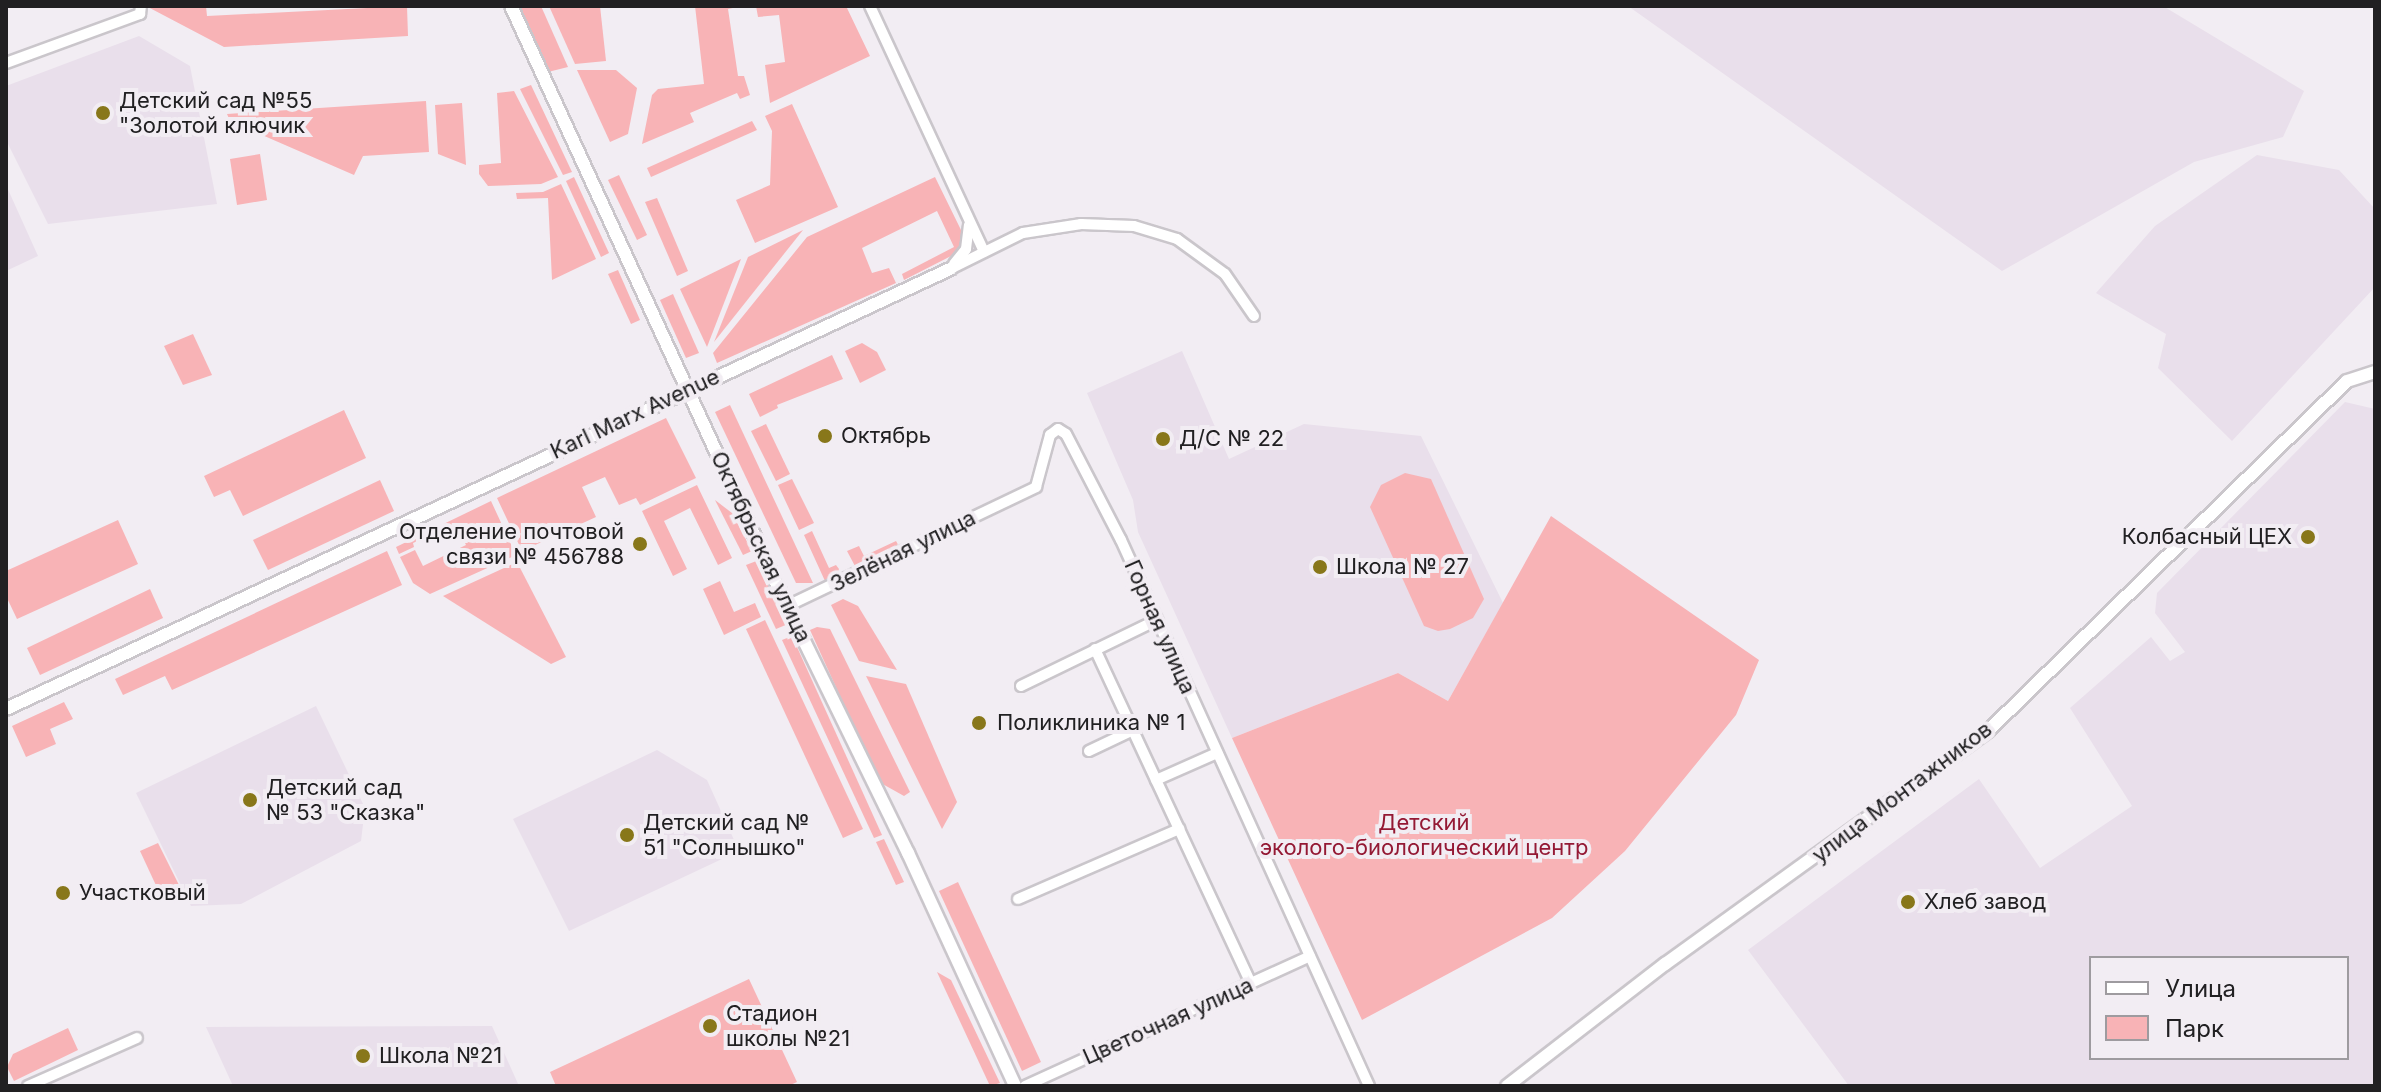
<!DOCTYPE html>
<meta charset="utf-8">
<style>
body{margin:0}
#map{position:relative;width:2381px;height:1092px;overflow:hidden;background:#f2edf3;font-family:Inter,sans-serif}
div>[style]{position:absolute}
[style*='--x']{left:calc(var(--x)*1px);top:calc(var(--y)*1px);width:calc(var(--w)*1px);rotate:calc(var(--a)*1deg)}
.built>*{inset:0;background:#e9dfeb}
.green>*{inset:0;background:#f8b3b6}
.roads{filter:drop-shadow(2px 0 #cac6cb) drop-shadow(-2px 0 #cac6cb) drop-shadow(0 2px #cac6cb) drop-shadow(0 -2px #cac6cb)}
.minor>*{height:10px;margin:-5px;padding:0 5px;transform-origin:5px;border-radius:5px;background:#fff}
.tertiary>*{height:12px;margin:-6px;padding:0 6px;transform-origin:6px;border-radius:6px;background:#fff}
.dots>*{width:22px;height:22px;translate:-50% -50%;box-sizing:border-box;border:4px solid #f2edf3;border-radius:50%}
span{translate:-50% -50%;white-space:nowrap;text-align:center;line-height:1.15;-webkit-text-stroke:8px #f2edf3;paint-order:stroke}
.poi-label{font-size:22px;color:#212022}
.left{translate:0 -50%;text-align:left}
.right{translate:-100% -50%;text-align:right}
.street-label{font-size:22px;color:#212022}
.park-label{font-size:22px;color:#941934}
.frame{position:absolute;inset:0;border:8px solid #212022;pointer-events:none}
.legend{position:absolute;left:2089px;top:956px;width:260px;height:104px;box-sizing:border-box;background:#f2edf3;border:2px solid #9e9b9f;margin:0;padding:10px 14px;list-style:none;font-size:24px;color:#212022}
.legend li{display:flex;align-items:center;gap:16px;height:40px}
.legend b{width:40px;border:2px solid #9e9b9f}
</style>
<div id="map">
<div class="built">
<i style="clip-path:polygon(1628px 6px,2163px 6px,2304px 91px,2283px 137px,2194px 162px,2002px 271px)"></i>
<i style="clip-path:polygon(139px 36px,190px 66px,217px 204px,48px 224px,6px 140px,6px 86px)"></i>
<i style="clip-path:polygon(2257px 155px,2339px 170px,2375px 209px,2375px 287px,2232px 441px,2158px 368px,2166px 334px,2096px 293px,2155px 226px)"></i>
<i style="clip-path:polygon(6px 185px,38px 256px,6px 271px)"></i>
<i style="clip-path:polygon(1182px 351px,1229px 459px,1304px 424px,1421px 436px,1503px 603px,1448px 701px,1398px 673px,1232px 738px,1138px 532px,1133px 500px,1087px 393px)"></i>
<i style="clip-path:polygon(evenodd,2345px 402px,2375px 409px,2375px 1086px,1849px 1086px,1748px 950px,1979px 779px,2040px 868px,2132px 806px,2070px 708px,2151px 637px,2170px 661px,2185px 652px,2155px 613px,2157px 593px,2345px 402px,2091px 958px,2347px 958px,2347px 1058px,2091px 1058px,2091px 958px)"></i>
<i style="clip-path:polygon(316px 706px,365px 808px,361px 841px,241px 904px,191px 906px,136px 793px)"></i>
<i style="clip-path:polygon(657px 750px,707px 780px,739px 851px,569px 931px,513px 819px)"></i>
<i style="clip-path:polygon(492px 1026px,519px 1086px,233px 1086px,206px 1027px)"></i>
</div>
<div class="green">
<i style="clip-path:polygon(146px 6px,206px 6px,207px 16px,407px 6px,408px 36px,224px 47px)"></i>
<i style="clip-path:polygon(519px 6px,541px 6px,568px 67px,544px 73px)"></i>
<i style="clip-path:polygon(549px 6px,600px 6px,606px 61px,575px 64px)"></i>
<i style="clip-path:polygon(695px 6px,742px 6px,728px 9px,738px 76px,744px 76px,750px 95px,740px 99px,737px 93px,690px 113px,694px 122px,642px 144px,652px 95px,658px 89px,704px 84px)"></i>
<i style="clip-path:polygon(756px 6px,846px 6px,870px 56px,770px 103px,765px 65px,785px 62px,779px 15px,758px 17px)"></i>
<i style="clip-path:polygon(577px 70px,616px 70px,637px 88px,628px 134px,610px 142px)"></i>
<i style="clip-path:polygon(531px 85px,572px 172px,563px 175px,520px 89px)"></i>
<i style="clip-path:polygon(514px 91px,558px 177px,541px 184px,488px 186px,479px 174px,479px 165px,501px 163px,497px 93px)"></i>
<i style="clip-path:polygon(426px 101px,429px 152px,363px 156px,354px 175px,230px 121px,227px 114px)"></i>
<i style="clip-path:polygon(462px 103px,466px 165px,438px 154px,435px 105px)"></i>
<i style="clip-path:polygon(792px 104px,838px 207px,755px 243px,736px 200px,770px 185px,772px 131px,765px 116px)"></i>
<i style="clip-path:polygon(752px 121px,757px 130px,651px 177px,647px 168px)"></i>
<i style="clip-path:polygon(260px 154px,267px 200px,237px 205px,230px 159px)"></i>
<i style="clip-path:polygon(619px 175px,647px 235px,637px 240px,608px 180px)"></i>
<i style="clip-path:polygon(574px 177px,609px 253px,601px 257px,566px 181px)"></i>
<i style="clip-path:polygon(935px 177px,961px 230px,961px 243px,955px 254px,904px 280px,902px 274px,954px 247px,937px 211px,862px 248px,872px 273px,889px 268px,896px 283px,717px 363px,713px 353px,807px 237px)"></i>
<i style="clip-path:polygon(561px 184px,596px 259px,552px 280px,548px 198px,517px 199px,516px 193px,543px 192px)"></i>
<i style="clip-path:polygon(657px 198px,688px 271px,677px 276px,645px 202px)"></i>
<i style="clip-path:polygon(803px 230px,714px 342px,748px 257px)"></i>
<i style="clip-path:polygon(741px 259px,707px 347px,680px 289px)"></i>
<i style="clip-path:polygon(618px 270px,640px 320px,631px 324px,608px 274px)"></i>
<i style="clip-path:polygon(673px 294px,699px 353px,686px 358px,660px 300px)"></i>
<i style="clip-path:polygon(193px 334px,212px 375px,183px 385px,164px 346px)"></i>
<i style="clip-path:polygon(862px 343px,877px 352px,886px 370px,860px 383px,845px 351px)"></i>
<i style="clip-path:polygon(832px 355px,843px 379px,777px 405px,778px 408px,760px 417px,749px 394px)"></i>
<i style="clip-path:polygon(730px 405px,813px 583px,796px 583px,715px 412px)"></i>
<i style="clip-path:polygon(344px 410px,366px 458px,243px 516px,230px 490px,214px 497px,204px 476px)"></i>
<i style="clip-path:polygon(666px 418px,696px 478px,640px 505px,636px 498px,619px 505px,605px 477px,582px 487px,596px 517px,522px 551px,497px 498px)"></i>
<i style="clip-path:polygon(766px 424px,790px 474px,776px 481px,751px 431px)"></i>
<i style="clip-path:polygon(1405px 473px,1431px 479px,1484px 599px,1473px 618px,1450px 629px,1438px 631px,1424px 626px,1370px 507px,1381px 485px)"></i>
<i style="clip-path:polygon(792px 479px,814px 523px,799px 530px,778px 485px)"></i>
<i style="clip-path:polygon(380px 480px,394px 511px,268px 570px,253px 540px)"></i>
<i style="clip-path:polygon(697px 485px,732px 558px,718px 565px,690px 508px,664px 521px,687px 569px,673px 576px,642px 511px)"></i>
<i style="clip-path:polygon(715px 500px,732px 513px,752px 551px,743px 555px)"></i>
<i style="clip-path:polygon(491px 501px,516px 555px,430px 594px,413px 583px,400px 557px,415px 550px,423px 566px,466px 545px,456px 524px,413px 543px,414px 547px,399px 554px,396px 547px)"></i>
<i style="clip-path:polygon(1551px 516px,1759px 660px,1736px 715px,1625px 851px,1552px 918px,1362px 1020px,1232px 738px,1398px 673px,1448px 701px)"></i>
<i style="clip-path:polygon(118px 520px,138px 564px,17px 619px,6px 596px,6px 571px)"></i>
<i style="clip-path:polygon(812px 531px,829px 568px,836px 565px,839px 569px,837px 575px,825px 581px,804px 535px)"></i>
<i style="clip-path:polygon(896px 541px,900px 548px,856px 568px,847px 551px,859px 546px,864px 556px)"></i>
<i style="clip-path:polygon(387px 551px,402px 585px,172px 690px,165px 676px,123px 695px,115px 679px)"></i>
<i style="clip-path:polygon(759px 560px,788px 624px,776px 629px,746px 565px)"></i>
<i style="clip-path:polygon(517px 562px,566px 657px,551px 664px,443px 596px)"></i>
<i style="clip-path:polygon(720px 581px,734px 612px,755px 603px,761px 617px,724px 635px,703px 589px)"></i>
<i style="clip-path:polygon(150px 589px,163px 618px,40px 675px,27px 648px)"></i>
<i style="clip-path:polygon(843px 599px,858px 606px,897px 670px,859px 661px,831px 605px)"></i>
<i style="clip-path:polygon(765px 620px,863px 829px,843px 838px,746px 629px)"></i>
<i style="clip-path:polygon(817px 627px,830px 629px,910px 792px,904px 796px,879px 782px,810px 630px)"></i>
<i style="clip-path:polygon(792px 636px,882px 835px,874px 838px,782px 640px)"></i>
<i style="clip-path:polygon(866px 676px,906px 684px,957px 802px,942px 829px)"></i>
<i style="clip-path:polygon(64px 702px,73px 719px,50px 729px,56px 744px,26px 757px,12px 726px)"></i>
<i style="clip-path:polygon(884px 839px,904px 882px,896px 885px,876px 842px)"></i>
<i style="clip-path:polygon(158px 843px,179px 885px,160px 894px,140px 851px)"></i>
<i style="clip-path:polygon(958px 882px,1041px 1062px,1022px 1071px,939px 891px)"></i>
<i style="clip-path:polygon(937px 972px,951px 980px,1000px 1083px,990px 1086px)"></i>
<i style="clip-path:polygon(749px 979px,797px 1082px,788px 1086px,556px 1086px,550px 1072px)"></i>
<i style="clip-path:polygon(68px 1028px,78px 1050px,14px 1081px,7px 1067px,13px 1054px)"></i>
</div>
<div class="roads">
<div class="minor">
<i style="--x:870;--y:6;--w:271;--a:65.1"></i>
<i style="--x:6;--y:63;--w:143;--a:-20.1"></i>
<i style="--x:140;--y:14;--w:8;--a:-83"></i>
<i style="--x:954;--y:264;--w:19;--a:-51"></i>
<i style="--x:966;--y:249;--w:24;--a:-83"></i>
<i style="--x:950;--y:269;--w:81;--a:-26.3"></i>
<i style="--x:1023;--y:233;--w:59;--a:-8.8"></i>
<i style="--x:1081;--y:224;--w:53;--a:2.2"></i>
<i style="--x:1134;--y:226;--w:45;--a:16.8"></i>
<i style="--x:1177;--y:239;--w:59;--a:36.1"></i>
<i style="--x:1225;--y:274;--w:51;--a:55.4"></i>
<i style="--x:787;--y:606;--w:276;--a:-25.5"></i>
<i style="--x:1036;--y:487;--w:54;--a:-74.9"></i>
<i style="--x:1050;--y:435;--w:10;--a:-37"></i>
<i style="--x:1058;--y:429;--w:9;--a:32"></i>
<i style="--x:1066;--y:434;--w:119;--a:62.6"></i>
<i style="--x:1121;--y:540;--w:600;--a:65.57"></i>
<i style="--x:1095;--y:649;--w:369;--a:65"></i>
<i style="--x:1021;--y:686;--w:151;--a:-25.9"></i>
<i style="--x:1089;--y:751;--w:49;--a:-25.5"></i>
<i style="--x:1156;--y:780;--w:67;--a:-23.9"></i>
<i style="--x:1018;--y:899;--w:176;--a:-23.5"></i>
<i style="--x:28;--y:1086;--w:119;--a:-23.8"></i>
<i style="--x:1025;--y:1086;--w:313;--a:-24.5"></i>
</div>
<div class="tertiary">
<i style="--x:511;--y:6;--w:660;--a:65.3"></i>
<i style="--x:787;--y:606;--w:275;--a:63.9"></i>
<i style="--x:908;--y:853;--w:256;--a:65.3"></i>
<i style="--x:6;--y:709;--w:1042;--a:-24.99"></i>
<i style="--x:1507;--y:1086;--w:200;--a:-37.7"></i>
<i style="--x:1665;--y:964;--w:398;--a:-35.8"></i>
<i style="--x:1988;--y:731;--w:501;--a:-44.27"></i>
<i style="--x:2347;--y:381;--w:29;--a:-18"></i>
</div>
</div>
<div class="dots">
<i style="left:103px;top:113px;background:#88771a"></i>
<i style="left:825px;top:436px;background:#88771a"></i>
<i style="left:1163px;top:439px;background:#88771a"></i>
<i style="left:2308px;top:537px;background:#88771a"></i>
<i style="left:640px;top:544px;background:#88771a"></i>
<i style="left:1320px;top:567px;background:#88771a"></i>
<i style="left:979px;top:723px;background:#88771a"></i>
<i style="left:250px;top:800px;background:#88771a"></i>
<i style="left:627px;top:835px;background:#88771a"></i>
<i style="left:63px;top:893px;background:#88771a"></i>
<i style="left:1908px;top:902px;background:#88771a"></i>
<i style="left:710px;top:1026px;background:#88771a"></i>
<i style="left:363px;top:1056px;background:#88771a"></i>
</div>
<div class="poi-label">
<span class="left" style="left:119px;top:113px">Детский сад №55<br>"Золотой ключик</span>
<span class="left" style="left:841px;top:436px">Октябрь</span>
<span class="left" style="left:1179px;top:439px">Д/С № 22</span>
<span class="right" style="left:624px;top:544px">Отделение почтовой<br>связи № 456788</span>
<span class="right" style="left:2292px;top:537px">Колбасный ЦЕХ</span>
<span class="left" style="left:1336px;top:567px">Школа № 27</span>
<span class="left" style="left:997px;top:723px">Поликлиника № 1</span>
<span class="left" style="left:266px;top:800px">Детский сад<br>№ 53 "Сказка"</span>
<span class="left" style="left:643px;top:835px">Детский сад №<br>51 "Солнышко"</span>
<span class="left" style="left:79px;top:893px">Участковый</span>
<span class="left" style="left:1924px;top:902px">Хлеб завод</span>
<span class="left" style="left:726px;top:1026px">Стадион<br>школы №21</span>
<span class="left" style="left:379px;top:1056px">Школа №21</span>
</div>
<div class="street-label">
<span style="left:635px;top:414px;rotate:-25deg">Karl Marx Avenue</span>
<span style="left:761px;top:547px;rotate:65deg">Октябрьская улица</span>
<span style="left:903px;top:551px;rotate:-26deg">Зелёная улица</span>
<span style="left:1160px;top:627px;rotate:66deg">Горная улица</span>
<span style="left:1902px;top:792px;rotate:-37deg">улица Монтажников</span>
<span style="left:1168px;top:1021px;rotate:-24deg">Цветочная улица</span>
</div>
<div class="park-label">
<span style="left:1424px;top:835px">Детский<br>эколого-биологический центр</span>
</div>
<div class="frame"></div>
<ul class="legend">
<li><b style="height:10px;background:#fff"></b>Улица</li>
<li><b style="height:22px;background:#f8b3b6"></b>Парк</li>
</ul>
</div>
